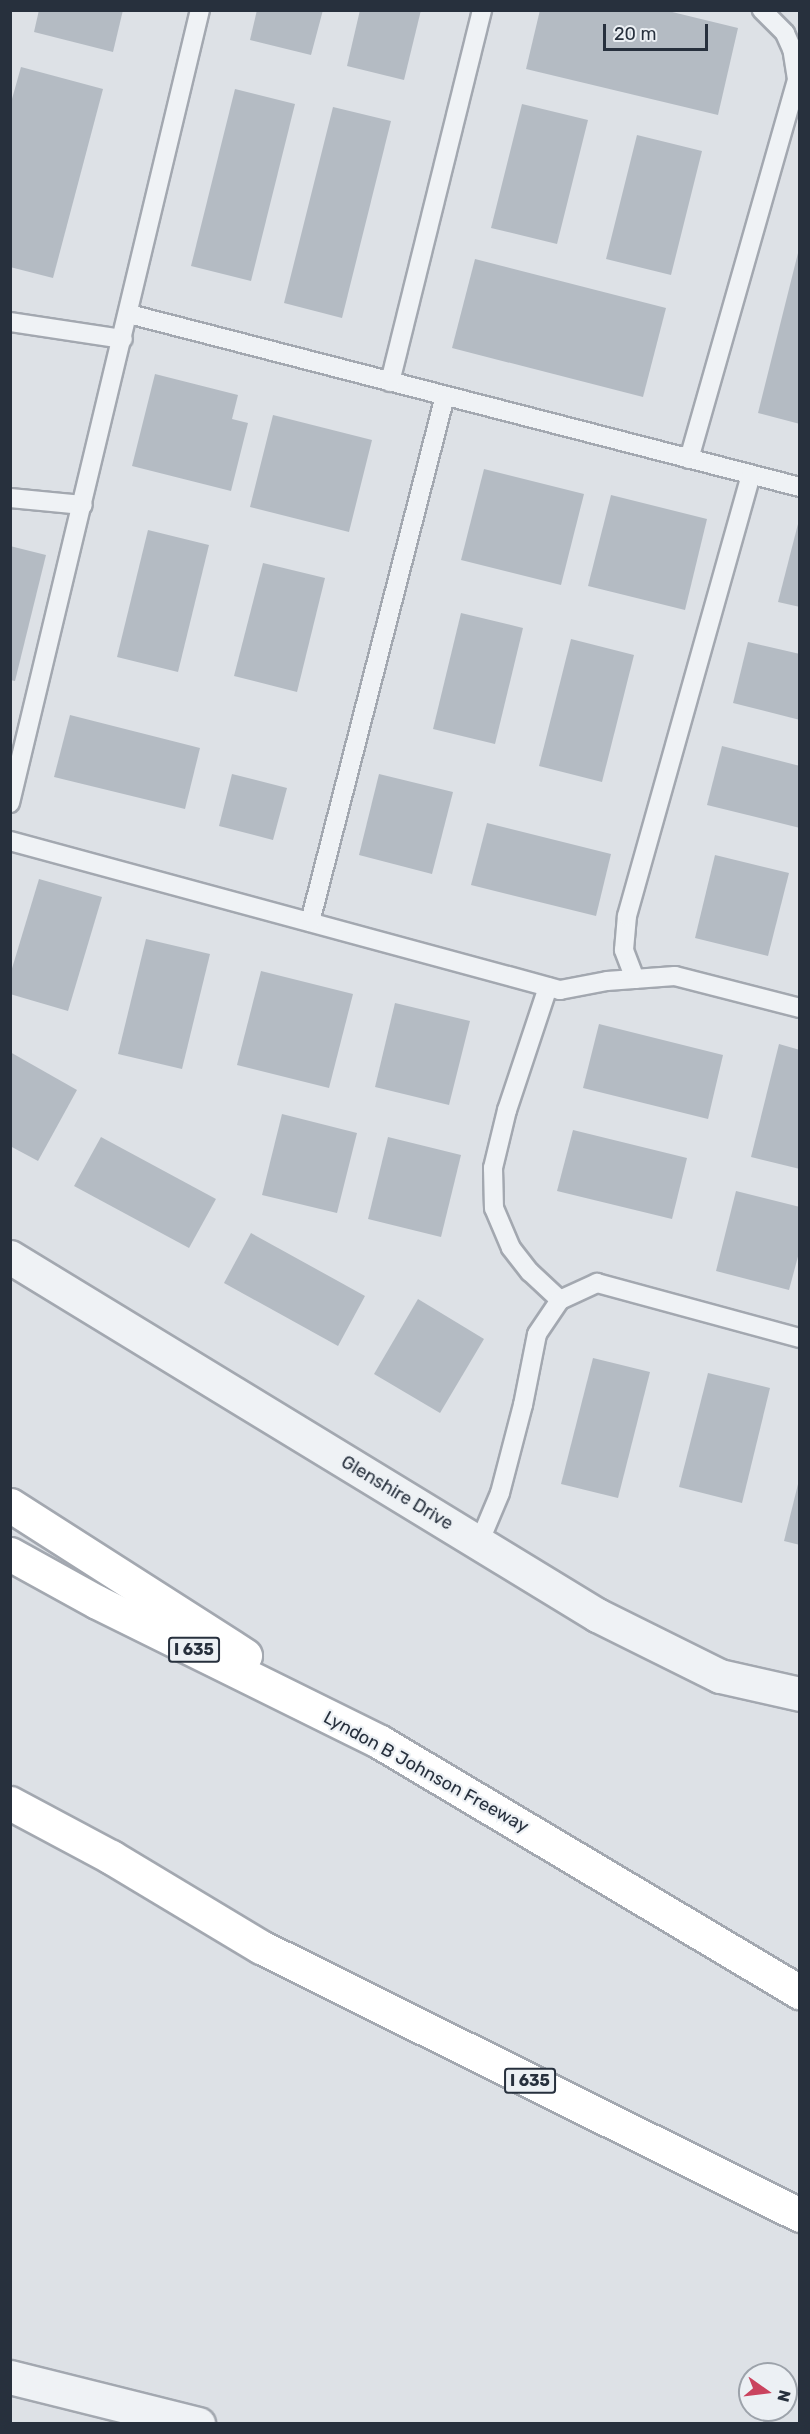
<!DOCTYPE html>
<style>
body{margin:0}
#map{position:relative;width:810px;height:2434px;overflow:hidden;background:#dde1e6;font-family:Rubik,sans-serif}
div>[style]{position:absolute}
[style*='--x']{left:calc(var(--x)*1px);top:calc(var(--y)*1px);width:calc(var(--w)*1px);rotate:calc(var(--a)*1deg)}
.building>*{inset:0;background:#b4bbc3}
.roads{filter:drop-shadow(2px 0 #a3a8b0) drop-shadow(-2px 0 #a3a8b0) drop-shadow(0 2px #a3a8b0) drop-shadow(0 -2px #a3a8b0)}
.service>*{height:18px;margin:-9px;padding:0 9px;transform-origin:9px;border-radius:9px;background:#eff2f5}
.minor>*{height:33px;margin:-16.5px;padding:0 16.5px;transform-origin:16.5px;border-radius:16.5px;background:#eff2f5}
.tertiary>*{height:33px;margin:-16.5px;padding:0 16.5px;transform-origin:16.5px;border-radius:16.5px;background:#eff2f5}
.motorway>*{height:33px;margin:-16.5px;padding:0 16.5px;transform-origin:16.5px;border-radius:16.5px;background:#fff}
span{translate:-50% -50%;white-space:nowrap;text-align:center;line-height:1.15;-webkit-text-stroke:4.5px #ecf0f4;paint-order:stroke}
.shield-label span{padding:2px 4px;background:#ecf0f4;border:2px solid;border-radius:4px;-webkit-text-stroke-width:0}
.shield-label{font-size:16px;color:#27303d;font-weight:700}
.street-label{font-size:18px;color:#27303d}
.frame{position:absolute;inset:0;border:12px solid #27303d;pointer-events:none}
.north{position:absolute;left:738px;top:2362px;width:60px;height:60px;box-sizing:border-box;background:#ecf0f4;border:2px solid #9da3ab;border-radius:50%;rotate:104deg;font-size:16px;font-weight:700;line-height:24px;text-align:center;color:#27303d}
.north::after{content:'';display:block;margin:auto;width:21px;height:27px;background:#ca435e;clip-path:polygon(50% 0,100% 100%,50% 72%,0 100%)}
.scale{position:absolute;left:603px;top:24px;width:105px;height:27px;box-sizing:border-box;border:3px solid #27303d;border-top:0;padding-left:8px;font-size:18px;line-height:21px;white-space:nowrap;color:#27303d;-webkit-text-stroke:4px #ecf0f4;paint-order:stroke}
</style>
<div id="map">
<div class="building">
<i style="clip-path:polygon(39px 10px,123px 10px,113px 52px,34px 32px)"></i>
<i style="clip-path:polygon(257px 10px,323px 10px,311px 55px,250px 40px)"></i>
<i style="clip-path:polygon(360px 10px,421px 10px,404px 80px,347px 66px)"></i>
<i style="clip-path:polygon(540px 10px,664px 10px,738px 28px,718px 115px,526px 69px)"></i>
<i style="clip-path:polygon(21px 67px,103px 89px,53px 278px,10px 267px,10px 106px)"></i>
<i style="clip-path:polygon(235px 89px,295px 104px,251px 281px,191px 266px)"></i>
<i style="clip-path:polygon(522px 104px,588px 120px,557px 244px,491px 228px)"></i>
<i style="clip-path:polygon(333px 107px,391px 121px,342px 318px,284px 303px)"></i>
<i style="clip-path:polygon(637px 135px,702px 151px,671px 275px,606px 259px)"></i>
<i style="clip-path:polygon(799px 249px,800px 249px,800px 424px,758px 413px)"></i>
<i style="clip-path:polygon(475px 259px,666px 308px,643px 397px,452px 348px)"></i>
<i style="clip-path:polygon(155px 374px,238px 395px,232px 419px,248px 423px,231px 491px,132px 466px)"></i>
<i style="clip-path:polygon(273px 415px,372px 440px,349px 532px,250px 507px)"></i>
<i style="clip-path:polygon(484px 469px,584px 494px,561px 585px,461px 560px)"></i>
<i style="clip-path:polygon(611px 495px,707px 519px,685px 610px,588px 586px)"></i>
<i style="clip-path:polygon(799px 520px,800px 521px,800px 607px,778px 602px)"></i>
<i style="clip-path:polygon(148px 530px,209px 545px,178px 672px,117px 657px)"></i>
<i style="clip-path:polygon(10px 546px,46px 555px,15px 681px,10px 680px)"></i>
<i style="clip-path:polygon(263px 563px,325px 578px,297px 692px,234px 676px)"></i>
<i style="clip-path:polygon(461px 613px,523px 628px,495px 744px,433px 729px)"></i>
<i style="clip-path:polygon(571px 639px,634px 655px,602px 782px,539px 766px)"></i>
<i style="clip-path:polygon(748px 642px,800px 654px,800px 720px,733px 703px)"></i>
<i style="clip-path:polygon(70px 715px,200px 748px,185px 809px,54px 777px)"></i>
<i style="clip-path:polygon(722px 746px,800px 766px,800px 828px,707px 805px)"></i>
<i style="clip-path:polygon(232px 774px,287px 788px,273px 840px,219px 826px)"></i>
<i style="clip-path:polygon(379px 774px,453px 792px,432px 874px,359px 855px)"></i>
<i style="clip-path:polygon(487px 823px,611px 854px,596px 916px,471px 885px)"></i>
<i style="clip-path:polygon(715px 855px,789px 873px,768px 956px,695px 938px)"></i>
<i style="clip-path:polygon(39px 879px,102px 897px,68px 1011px,10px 994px,10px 975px)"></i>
<i style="clip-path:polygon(146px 939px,210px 954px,182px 1069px,118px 1054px)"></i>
<i style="clip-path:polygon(261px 971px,353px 994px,329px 1088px,237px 1065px)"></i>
<i style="clip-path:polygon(395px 1003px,470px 1021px,449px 1105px,375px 1087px)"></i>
<i style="clip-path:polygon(599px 1024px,723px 1055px,708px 1119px,583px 1088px)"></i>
<i style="clip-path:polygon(779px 1044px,800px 1050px,800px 1169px,751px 1157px)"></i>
<i style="clip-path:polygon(10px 1052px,77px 1090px,38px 1161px,10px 1146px)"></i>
<i style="clip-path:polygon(282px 1114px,357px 1133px,337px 1213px,262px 1195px)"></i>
<i style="clip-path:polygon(573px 1130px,687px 1158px,672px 1219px,557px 1191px)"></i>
<i style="clip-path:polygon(101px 1137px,216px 1199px,189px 1248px,74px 1186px)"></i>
<i style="clip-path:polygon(388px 1137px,461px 1155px,441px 1237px,368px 1219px)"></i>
<i style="clip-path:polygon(736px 1191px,800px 1207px,800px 1249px,789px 1290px,716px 1271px)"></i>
<i style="clip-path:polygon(251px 1233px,365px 1296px,338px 1346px,224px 1283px)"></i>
<i style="clip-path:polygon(418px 1299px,484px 1339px,440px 1413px,374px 1374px)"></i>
<i style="clip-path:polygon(593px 1358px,650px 1372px,618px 1498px,561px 1484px)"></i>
<i style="clip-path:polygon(708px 1373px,770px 1388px,742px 1503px,679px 1487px)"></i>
<i style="clip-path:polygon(799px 1480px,800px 1480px,800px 1545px,784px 1541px)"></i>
</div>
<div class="roads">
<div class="service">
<i style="--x:129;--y:314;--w:693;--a:14.46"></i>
<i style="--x:10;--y:322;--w:114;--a:8.6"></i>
<i style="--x:390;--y:382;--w:383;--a:-76.1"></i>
<i style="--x:689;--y:459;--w:395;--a:-74.1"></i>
<i style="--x:797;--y:79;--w:30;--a:-99"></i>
<i style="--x:792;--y:49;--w:17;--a:-114"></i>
<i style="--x:785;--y:33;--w:33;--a:-135"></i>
<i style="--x:10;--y:498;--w:73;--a:5.5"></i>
<i style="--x:10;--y:803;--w:815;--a:-76.53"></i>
<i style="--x:10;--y:841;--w:570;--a:15.16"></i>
<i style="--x:560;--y:990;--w:48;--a:-10.8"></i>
<i style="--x:607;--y:981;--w:68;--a:-4.2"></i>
<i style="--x:675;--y:976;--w:129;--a:14.4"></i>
<i style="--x:310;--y:922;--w:543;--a:-75.61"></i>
<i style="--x:635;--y:979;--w:31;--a:-111"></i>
<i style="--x:624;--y:950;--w:34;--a:-85"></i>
<i style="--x:627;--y:916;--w:458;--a:-74.3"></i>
<i style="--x:548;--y:987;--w:130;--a:108.4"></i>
<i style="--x:507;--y:1110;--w:60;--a:103.6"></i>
<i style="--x:493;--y:1168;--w:40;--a:88.6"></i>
<i style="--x:494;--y:1208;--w:43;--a:67"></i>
<i style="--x:511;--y:1248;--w:31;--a:52"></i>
<i style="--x:530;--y:1272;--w:41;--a:43"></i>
<i style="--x:479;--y:1543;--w:54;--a:-67.2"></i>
<i style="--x:500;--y:1493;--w:91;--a:-75.4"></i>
<i style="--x:523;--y:1405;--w:72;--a:-78.8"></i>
<i style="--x:537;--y:1334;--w:41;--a:-55.9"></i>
<i style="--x:560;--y:1300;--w:41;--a:-24.7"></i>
<i style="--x:597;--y:1283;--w:210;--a:15.2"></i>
</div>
<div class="minor">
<i style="--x:10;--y:1257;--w:688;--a:31.38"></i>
<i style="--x:597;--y:1615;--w:137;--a:26.4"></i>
<i style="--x:720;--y:1676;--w:82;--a:12.7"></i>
</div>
<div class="tertiary">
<i style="--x:10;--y:2377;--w:194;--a:14"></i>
</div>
<div class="motorway">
<i style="--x:10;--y:1505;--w:279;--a:32.6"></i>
<i style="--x:10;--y:1554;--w:99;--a:28.9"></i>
<i style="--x:97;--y:1602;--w:316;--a:26.3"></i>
<i style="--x:380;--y:1742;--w:489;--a:30.8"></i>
<i style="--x:10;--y:1803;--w:115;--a:28.1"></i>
<i style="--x:111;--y:1857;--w:175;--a:31"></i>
<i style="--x:261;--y:1947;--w:602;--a:26.44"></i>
</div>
</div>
<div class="shield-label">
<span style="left:194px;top:1650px">I 635</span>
<span style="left:530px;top:2081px">I 635</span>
</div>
<div class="street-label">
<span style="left:397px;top:1493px;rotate:31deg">Glenshire Drive</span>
<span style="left:426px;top:1772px;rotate:29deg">Lyndon B Johnson Freeway</span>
</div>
<div class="frame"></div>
<div class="north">N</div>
<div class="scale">20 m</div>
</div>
